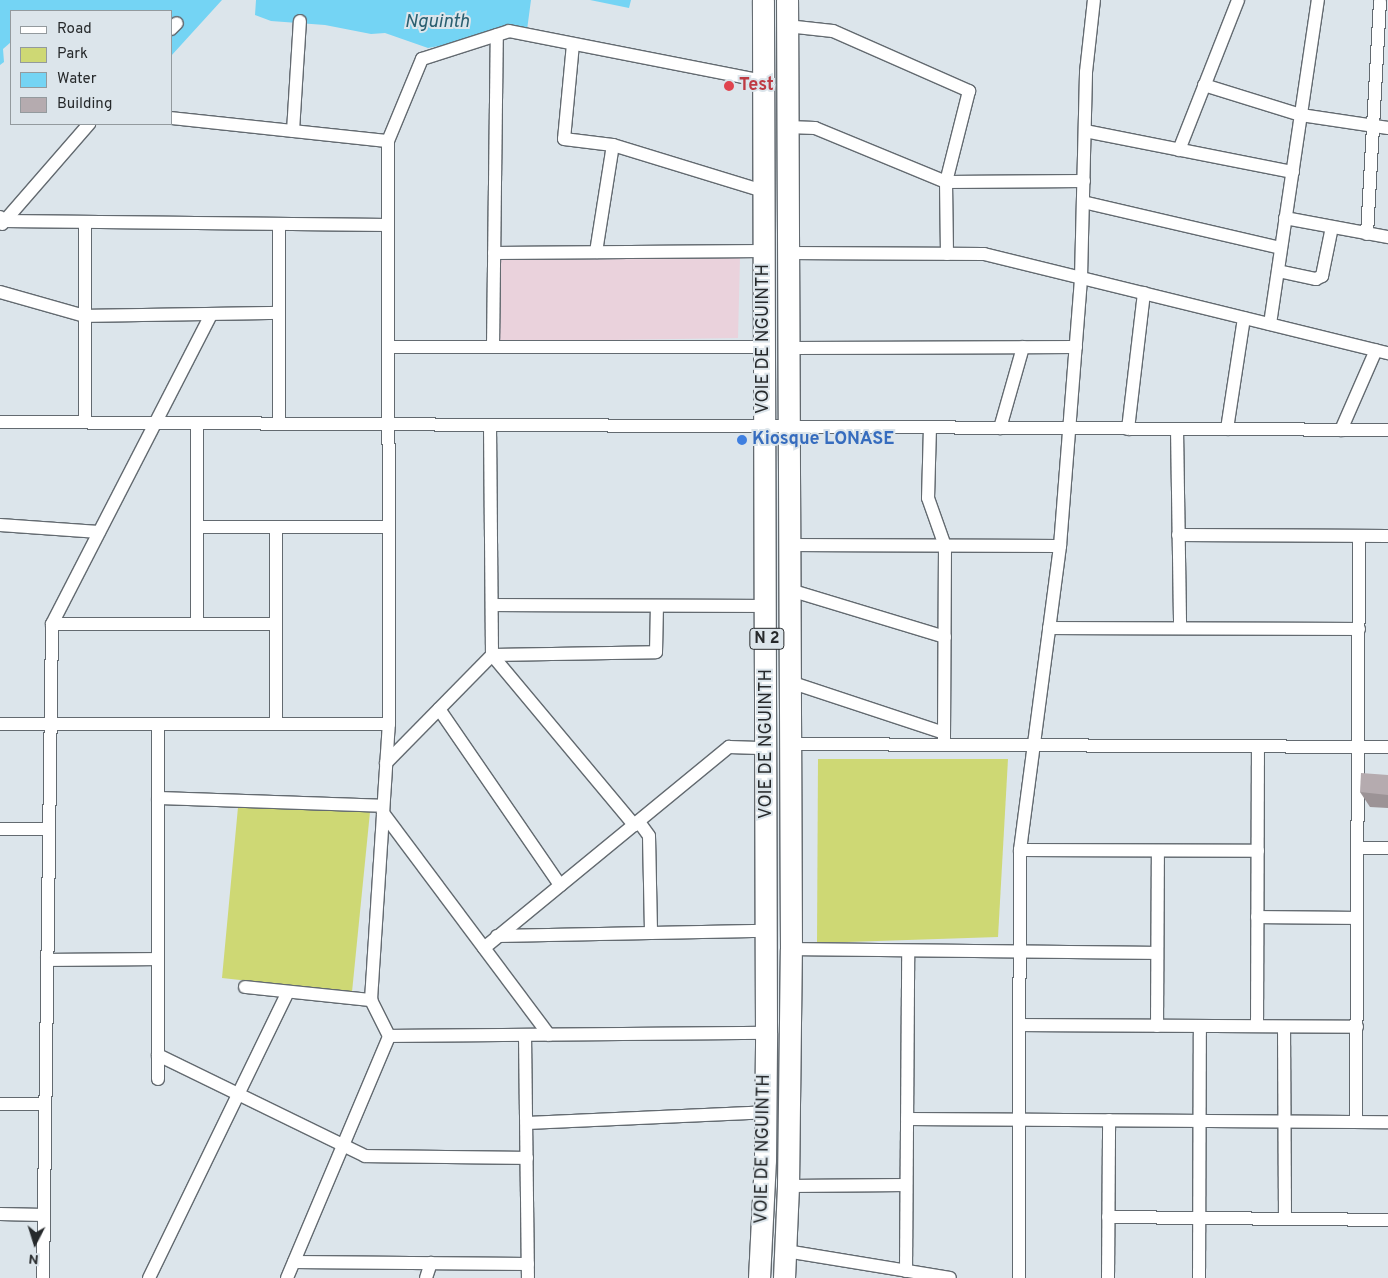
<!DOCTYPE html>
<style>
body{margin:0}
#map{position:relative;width:1388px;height:1278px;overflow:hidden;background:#dce5eb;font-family:Overpass,sans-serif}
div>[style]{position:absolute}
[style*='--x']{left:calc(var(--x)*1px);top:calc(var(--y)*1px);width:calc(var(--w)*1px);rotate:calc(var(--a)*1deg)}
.education>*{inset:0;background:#ead2dc}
.green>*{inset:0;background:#ced874}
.water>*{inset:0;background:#74d4f4}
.roads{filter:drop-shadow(1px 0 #636a70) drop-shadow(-1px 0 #636a70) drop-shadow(0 1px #636a70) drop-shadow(0 -1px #636a70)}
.minor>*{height:12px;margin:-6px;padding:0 6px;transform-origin:6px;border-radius:6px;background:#fff}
.trunk>*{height:21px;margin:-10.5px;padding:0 10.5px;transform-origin:10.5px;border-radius:10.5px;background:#fff}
.wall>*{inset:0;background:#9c9396}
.building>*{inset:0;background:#b5abaf}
.dots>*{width:14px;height:14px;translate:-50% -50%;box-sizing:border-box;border:2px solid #dce5eb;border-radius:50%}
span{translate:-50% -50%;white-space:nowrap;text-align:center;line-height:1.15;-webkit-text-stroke:4px #dce5eb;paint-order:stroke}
.shield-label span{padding:1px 4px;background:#dce5eb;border:1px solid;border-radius:4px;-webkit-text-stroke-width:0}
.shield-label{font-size:16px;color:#26292b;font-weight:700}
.health-label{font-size:18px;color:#be3a42;font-weight:700}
.left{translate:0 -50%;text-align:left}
.street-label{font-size:18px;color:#26292b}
.shop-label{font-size:18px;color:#366cbe;font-weight:700}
.water-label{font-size:19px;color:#2a5f70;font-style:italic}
.legend{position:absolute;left:10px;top:10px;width:162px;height:115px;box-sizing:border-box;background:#dce5eb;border:1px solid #939a9e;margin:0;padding:6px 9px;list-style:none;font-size:15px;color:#26292b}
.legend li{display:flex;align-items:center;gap:10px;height:25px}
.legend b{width:25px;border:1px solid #939a9e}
.north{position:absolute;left:10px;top:1218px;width:50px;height:50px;-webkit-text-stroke:4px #dce5eb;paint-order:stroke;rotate:185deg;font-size:14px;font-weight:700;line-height:20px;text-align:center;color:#26292b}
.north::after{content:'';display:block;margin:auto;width:18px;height:22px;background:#26292b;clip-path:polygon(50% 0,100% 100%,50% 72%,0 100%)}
</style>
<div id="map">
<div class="education">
<i style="clip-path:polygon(740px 258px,738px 338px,498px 342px,500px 260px)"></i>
</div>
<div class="green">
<i style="clip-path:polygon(818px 759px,1008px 759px,998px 937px,817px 943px)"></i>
<i style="clip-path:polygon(238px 807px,370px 812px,352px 992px,222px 978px)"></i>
</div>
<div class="water">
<i style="clip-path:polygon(0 0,222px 0,171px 56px,171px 11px,11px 11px,11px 42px,3px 49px,4px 62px,0 65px)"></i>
<i style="clip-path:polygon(256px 0,531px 0,527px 30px,428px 48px,385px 33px,371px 34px,325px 25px,271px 21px,255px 15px)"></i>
<i style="clip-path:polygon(590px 0,631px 0,629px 8px)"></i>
</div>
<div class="roads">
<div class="minor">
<i style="--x:787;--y:26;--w:46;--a:6.2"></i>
<i style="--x:833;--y:31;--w:149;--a:23.8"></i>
<i style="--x:969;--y:91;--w:94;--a:104.2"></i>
<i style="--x:946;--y:182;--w:72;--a:89.2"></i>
<i style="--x:171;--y:29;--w:8;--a:-45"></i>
<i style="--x:573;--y:44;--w:95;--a:95.4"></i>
<i style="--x:564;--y:139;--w:49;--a:7"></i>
<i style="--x:613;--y:145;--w:157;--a:17"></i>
<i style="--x:1204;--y:85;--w:102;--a:17.2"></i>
<i style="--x:1301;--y:115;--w:88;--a:8.5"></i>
<i style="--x:171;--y:118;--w:218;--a:6.1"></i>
<i style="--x:788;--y:127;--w:27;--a:2"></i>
<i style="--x:815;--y:128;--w:142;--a:22.4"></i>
<i style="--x:946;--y:182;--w:138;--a:-0.4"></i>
<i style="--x:293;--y:131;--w:110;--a:-86.4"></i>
<i style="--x:1085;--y:131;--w:212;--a:11.2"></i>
<i style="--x:1179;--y:150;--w:161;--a:-68.5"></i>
<i style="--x:1083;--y:202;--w:203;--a:13.1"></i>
<i style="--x:0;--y:217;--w:6;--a:45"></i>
<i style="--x:4;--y:221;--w:384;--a:0.6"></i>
<i style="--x:1285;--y:218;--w:105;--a:10.5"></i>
<i style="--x:85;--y:222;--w:200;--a:90"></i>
<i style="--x:2;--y:224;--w:133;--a:-49"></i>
<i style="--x:279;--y:224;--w:200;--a:90"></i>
<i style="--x:1367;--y:234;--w:233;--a:-86.8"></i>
<i style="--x:596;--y:252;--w:108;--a:-81"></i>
<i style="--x:494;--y:253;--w:270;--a:-0.4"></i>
<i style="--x:788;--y:253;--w:196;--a:0.3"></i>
<i style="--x:984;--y:254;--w:416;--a:13.8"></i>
<i style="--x:1278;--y:271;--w:39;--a:12"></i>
<i style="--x:1316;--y:279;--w:7;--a:-27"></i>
<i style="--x:1322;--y:276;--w:50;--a:-78.5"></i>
<i style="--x:0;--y:292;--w:88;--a:15.8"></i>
<i style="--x:85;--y:316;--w:194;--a:-0.9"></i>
<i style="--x:1270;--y:324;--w:328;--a:-81.6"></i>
<i style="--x:388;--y:347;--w:376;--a:0"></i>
<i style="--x:493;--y:347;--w:312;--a:-89.3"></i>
<i style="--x:789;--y:348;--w:287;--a:-0.2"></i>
<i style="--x:0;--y:422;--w:1388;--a:0.33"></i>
<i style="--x:490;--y:425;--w:230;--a:89.5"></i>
<i style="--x:492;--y:655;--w:222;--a:50.1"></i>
<i style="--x:930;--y:427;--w:71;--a:91.6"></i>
<i style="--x:928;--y:498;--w:51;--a:70.5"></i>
<i style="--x:945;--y:546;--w:199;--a:90.3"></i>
<i style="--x:1000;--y:428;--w:84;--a:-74.1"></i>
<i style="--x:1128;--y:429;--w:137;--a:-83.3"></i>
<i style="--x:1177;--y:429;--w:199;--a:89.1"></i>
<i style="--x:1227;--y:429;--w:112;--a:-81.3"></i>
<i style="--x:1341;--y:430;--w:87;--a:-66.4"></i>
<i style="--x:0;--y:525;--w:99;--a:4"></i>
<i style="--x:197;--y:527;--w:191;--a:0"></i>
<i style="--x:1178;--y:535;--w:210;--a:0.3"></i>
<i style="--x:790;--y:545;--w:270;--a:0.2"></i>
<i style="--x:790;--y:590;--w:162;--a:16.9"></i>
<i style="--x:492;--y:605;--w:275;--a:0.2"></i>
<i style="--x:52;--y:624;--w:224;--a:0"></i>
<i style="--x:197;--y:624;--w:201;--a:-90"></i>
<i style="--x:1049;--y:628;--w:310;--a:0.2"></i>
<i style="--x:790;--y:682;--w:162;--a:18.3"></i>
<i style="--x:439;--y:709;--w:214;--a:55.5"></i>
<i style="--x:0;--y:724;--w:389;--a:0"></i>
<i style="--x:158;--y:724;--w:355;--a:90"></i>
<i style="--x:276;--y:724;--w:197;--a:-90"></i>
<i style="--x:790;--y:744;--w:598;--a:0.29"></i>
<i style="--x:386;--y:763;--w:151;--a:-45.5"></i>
<i style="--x:492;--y:655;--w:164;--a:-1"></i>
<i style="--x:656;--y:652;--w:46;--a:-88.8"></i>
<i style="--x:158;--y:798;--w:225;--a:2"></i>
<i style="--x:383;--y:813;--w:277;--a:53.2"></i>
<i style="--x:639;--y:822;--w:17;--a:54"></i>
<i style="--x:649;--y:836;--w:97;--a:88.8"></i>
<i style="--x:0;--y:829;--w:49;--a:0"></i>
<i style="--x:1357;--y:848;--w:31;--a:0"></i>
<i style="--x:1020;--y:850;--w:238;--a:0.2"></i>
<i style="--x:1257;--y:917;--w:100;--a:0.6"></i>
<i style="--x:497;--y:936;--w:269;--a:-1.1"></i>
<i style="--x:484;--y:948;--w:317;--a:-39.4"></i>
<i style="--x:729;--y:747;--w:38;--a:2"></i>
<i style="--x:791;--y:949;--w:366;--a:0.6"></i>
<i style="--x:47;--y:960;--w:111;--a:-0.5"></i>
<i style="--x:245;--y:987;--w:127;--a:5.9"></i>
<i style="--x:1020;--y:1025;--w:337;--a:0.3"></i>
<i style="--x:1157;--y:1026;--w:175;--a:-89.7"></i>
<i style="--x:1257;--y:1026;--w:279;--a:-89.8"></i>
<i style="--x:1284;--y:1027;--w:191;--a:89.7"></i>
<i style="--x:525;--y:1035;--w:243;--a:89.3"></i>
<i style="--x:389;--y:1036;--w:377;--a:-0.5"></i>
<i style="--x:158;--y:1055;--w:230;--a:26"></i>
<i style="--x:365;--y:1156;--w:162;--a:0.7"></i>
<i style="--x:0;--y:1104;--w:45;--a:0"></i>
<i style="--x:907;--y:1119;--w:481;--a:0.4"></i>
<i style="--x:1356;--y:1121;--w:585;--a:-89.71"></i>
<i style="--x:527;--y:1123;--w:239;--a:-2.6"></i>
<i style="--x:788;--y:1186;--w:118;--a:-0.5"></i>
<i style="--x:0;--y:1214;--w:44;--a:1.3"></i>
<i style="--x:1108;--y:1217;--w:280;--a:0.6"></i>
<i style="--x:786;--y:1251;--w:166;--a:9.3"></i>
<i style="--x:294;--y:1262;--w:234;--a:0.5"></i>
<i style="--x:906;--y:1271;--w:320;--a:-89.6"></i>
<i style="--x:43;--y:1278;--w:654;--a:-89.21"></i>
<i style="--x:52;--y:624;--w:348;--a:-62.8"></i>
<i style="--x:149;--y:1278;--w:318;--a:-64.1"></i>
<i style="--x:287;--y:1278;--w:263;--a:-67.1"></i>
<i style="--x:389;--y:1036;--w:40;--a:-116.6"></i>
<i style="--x:371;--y:1000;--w:277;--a:-86.3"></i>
<i style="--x:389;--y:724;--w:583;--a:-90.1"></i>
<i style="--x:388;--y:141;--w:89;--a:-67.5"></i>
<i style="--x:422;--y:59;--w:91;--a:-17.8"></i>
<i style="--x:509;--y:31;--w:259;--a:11.1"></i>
<i style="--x:426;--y:1278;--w:16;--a:-72"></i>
<i style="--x:1019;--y:1278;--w:428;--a:-89.9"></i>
<i style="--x:1020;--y:850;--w:307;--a:-82.5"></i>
<i style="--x:1060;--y:546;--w:269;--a:-85.5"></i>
<i style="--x:1081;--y:278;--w:206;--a:-88.6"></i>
<i style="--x:1086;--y:72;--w:72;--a:-83.7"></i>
<i style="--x:1108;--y:1278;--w:158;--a:-89.6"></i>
<i style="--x:1199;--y:1278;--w:252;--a:-89.8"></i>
</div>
<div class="trunk">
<i style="--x:759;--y:1278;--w:118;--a:-87.1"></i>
<i style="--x:765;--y:1160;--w:127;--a:-89.5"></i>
<i style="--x:766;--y:1033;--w:1033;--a:-90.17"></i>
<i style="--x:784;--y:1278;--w:92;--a:-87.5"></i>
<i style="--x:788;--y:1186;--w:237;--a:-89.3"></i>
<i style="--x:791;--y:949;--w:949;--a:-90.24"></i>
</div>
</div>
<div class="wall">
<i style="clip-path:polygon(1388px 775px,1388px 808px,1370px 807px,1360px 792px)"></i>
</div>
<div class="building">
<i style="clip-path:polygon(1361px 773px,1388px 775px,1388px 795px,1360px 792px)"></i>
</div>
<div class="dots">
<i style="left:729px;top:86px;background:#e0444e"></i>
<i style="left:742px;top:440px;background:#3f7fe0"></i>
</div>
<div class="shield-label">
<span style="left:767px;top:639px">N 2</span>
</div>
<div class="health-label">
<span class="left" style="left:739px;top:86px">Test</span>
</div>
<div class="street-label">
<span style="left:764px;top:339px;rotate:-90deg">VOIE DE NGUINTH</span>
<span style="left:767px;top:744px;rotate:-90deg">VOIE DE NGUINTH</span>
<span style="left:764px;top:1149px;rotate:-89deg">VOIE DE NGUINTH</span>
</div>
<div class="shop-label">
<span class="left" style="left:752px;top:440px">Kiosque LONASE</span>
</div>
<div class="water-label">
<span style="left:437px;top:23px">Nguinth</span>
</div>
<ul class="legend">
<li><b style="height:6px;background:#fff"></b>Road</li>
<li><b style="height:14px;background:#ced874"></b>Park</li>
<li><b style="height:14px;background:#74d4f4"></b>Water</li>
<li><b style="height:14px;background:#b5abaf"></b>Building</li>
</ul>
<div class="north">N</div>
</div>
